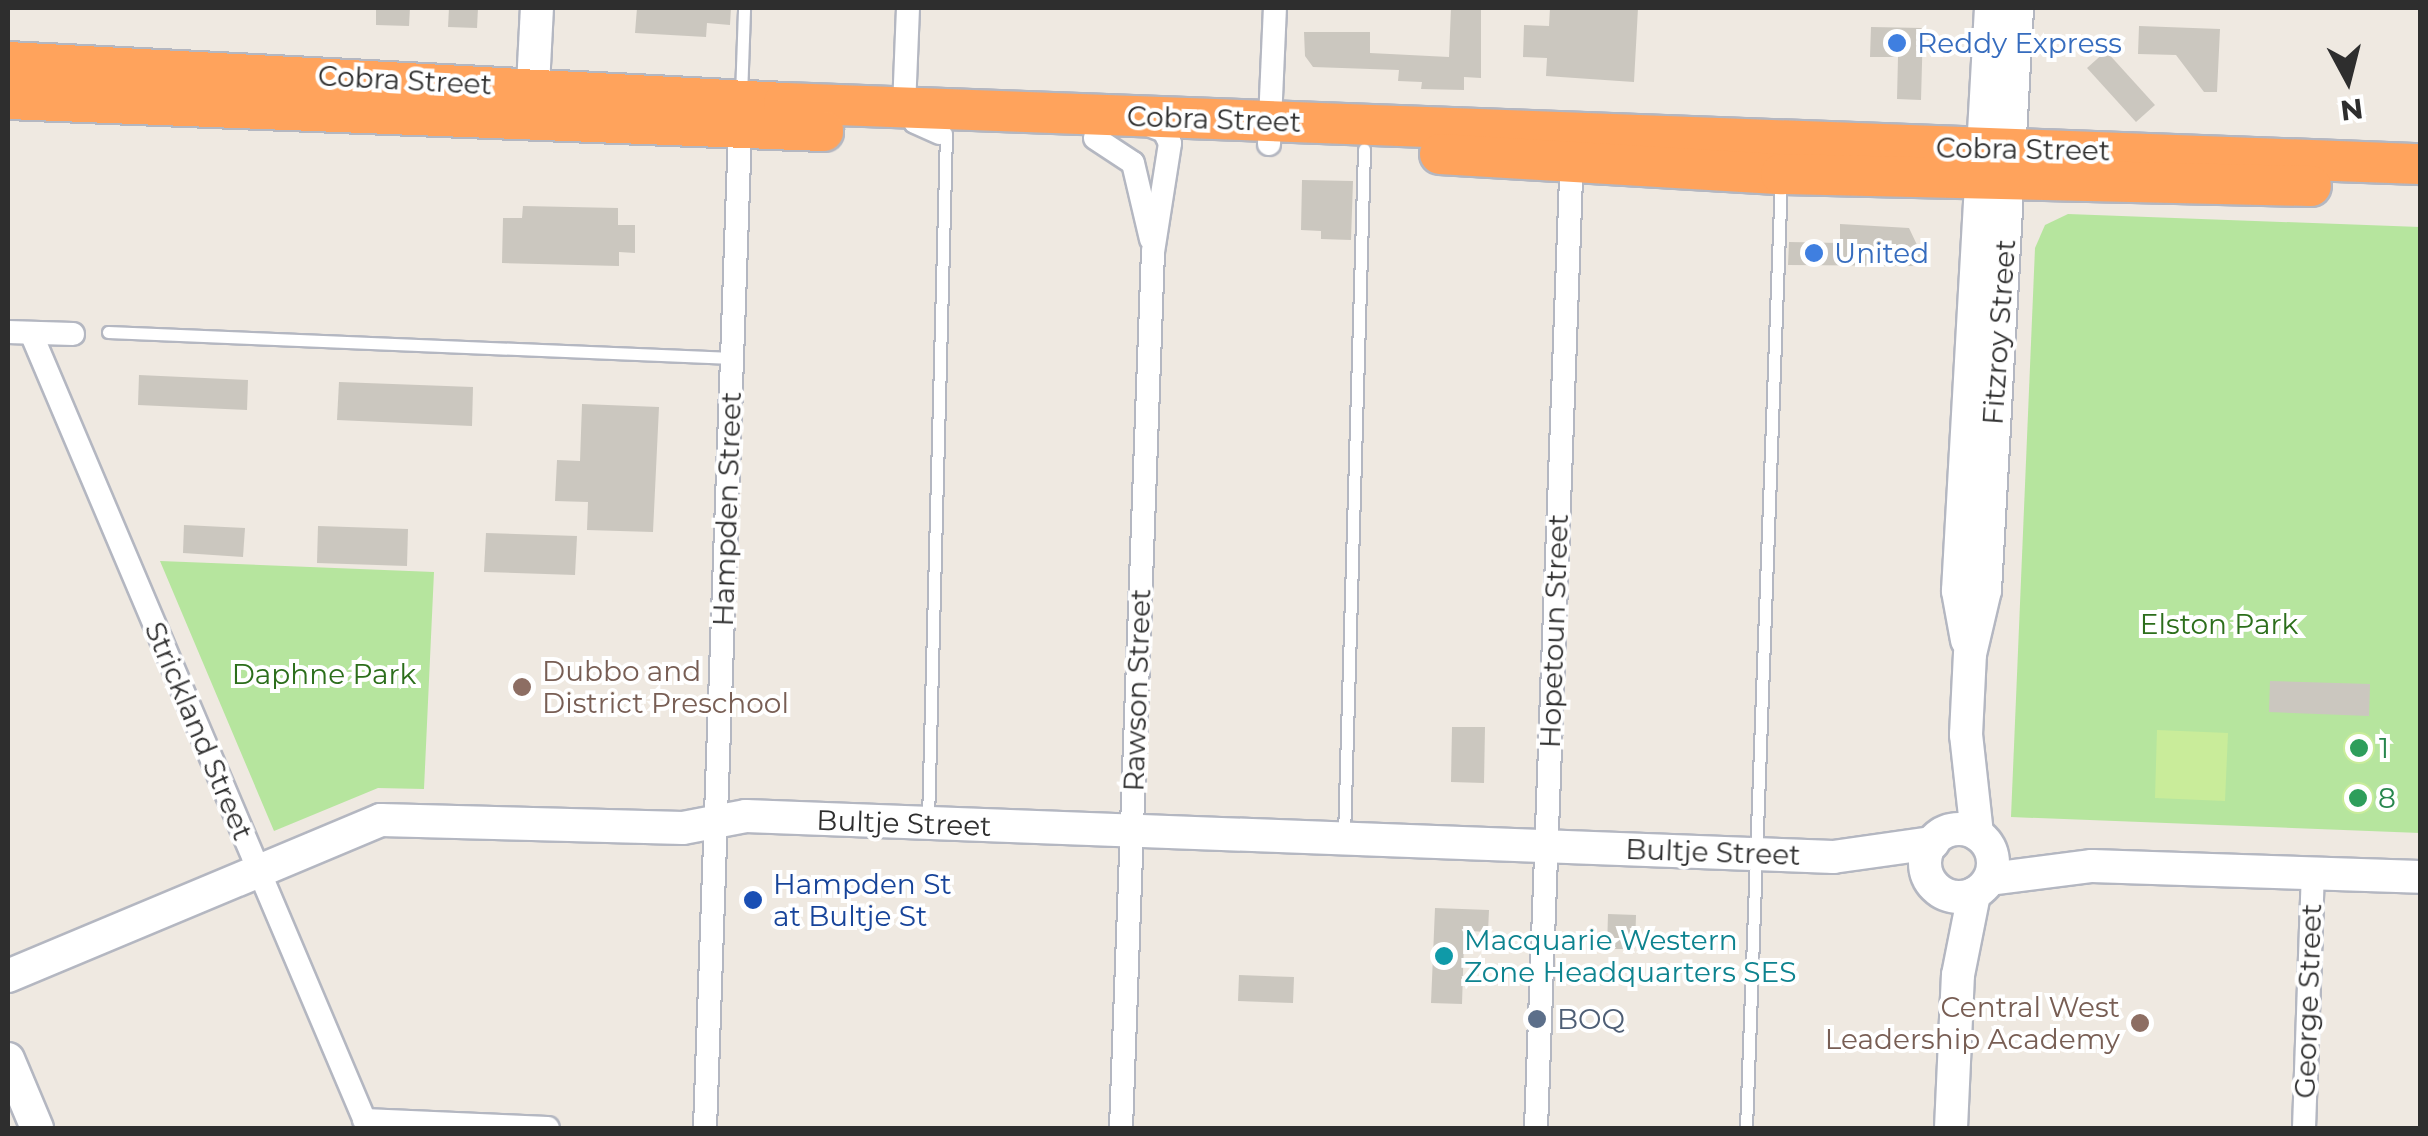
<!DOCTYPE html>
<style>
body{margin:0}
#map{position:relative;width:2428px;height:1136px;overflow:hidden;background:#efe9e1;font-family:Montserrat,sans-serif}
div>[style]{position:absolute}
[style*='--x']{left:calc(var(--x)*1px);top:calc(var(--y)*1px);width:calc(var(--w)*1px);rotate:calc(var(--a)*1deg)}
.green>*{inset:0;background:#b6e59e}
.pitch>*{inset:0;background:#c9ec9a}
.round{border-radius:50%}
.building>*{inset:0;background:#cbc7bf}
.roads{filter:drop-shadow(2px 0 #b4b7c1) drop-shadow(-2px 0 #b4b7c1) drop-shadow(0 2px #b4b7c1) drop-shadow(0 -2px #b4b7c1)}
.lane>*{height:11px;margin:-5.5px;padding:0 5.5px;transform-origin:5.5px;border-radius:5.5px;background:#fff}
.street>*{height:22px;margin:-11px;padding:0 11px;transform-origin:11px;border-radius:11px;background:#fff}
.secondary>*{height:32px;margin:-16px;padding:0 16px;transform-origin:16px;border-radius:16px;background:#fff}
.secondary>.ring{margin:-16px;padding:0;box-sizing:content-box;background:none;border:32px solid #fff;border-radius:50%}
.highway>*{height:40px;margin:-20px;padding:0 20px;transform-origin:20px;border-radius:20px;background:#ffa35c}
.dots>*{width:28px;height:28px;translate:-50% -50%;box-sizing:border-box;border:5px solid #fff;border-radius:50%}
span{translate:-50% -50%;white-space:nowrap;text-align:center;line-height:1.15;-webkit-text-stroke:8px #fff;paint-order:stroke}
.shop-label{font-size:28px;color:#366cbe}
.left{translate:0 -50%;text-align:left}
.street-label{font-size:28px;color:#2e2e2e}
.park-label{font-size:28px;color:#2c6e1b}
.education-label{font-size:28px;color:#785e54}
.right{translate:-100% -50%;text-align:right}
.leisure-label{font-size:28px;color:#27864d}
.transit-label{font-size:28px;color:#164399}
.culture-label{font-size:28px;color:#0d838f}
.service-label{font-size:28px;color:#4e5e75}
.frame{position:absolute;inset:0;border:10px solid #2e2e2e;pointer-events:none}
.north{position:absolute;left:2298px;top:30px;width:100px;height:100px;-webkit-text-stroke:8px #fff;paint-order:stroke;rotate:173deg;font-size:28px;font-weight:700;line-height:40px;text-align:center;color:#2e2e2e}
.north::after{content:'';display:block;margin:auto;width:35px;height:45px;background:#2e2e2e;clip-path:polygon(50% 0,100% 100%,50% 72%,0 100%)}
</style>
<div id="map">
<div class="green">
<i style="clip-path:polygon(2068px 214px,2420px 227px,2420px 833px,2011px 817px,2035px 248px,2045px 225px)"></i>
<i style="clip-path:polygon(160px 561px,434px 572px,424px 789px,378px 788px,274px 831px)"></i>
</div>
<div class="pitch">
<i style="clip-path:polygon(2157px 730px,2228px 733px,2225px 801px,2155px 798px)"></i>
<i class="round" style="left:2343px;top:732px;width:32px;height:32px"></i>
<i class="round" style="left:2342px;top:782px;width:32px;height:32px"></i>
</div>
<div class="building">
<i style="clip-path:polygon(376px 8px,410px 8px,409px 26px,376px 25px)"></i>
<i style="clip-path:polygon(449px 8px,478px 8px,477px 28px,448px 27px)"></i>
<i style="clip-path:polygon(637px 8px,731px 8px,730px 25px,707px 23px,706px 37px,635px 33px)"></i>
<i style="clip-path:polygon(1451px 8px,1481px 8px,1481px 78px,1464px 77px,1464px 90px,1421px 89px,1422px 82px,1398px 81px,1399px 70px,1313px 67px,1305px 56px,1304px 32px,1370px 32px,1370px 53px,1449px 57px)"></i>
<i style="clip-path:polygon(1550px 8px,1638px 8px,1634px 82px,1546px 76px,1547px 58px,1523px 57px,1524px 25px,1549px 26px)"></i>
<i style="clip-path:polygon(2139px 26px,2220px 29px,2217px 92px,2204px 92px,2176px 55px,2138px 54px)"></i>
<i style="clip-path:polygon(1871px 27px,1923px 28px,1921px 100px,1897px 99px,1898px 57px,1870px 57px)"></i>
<i style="clip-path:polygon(2106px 51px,2155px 105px,2136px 122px,2087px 68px)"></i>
<i style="clip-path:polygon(1302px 180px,1353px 181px,1351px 240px,1321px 239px,1321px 231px,1301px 230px)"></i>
<i style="clip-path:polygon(523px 206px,618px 208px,618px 225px,635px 225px,635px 253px,619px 252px,619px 266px,502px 263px,503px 218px,522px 218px)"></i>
<i style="clip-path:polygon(1840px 224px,1909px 228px,1927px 266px,1788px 265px,1789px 242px,1840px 243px)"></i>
<i style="clip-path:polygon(139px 375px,248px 380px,247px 410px,138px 405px)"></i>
<i style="clip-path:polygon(339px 382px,473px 387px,472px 426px,337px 420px)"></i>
<i style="clip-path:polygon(582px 404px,659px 407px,653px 532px,587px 530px,588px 502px,555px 501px,557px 460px,580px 461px)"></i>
<i style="clip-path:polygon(184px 525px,245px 528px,243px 557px,183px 553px)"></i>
<i style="clip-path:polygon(318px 526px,408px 529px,407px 566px,317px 563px)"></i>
<i style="clip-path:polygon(486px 533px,577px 536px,575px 575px,484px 572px)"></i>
<i style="clip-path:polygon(2270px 681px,2370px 684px,2369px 716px,2269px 712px)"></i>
<i style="clip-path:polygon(1452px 727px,1485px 727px,1484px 783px,1451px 782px)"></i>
<i style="clip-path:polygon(1435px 908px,1489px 910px,1488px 932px,1469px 931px,1464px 942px,1462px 1004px,1431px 1003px)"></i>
<i style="clip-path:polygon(1608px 914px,1636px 915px,1635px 949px,1607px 949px)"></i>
<i style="clip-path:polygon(1239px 975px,1294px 977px,1293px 1003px,1238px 1001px)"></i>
</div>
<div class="roads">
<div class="lane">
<i style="--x:741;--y:96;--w:88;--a:-88"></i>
<i style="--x:108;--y:332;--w:625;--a:2.39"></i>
<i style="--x:928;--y:820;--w:687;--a:-88.5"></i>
<i style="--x:1344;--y:836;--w:687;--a:-88.33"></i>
<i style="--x:1746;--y:1128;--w:951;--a:-87.89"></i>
</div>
<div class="street">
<i style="--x:908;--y:8;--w:98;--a:92.3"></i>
<i style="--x:904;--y:106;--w:19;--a:55"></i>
<i style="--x:915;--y:122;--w:27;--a:24"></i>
<i style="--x:1095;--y:138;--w:45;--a:33.3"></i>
<i style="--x:1133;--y:163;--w:78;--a:76.7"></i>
<i style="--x:1269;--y:144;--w:136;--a:-87.5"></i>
<i style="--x:8;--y:332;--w:65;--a:1.8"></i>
<i style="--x:31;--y:333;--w:863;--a:67.03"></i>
<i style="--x:364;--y:1120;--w:184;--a:2.5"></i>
<i style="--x:705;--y:1128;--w:1000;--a:-87.99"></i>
<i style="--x:1121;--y:1128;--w:877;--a:-87.91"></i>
<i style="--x:1153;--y:252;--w:110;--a:-81.1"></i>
<i style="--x:1170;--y:143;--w:13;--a:-117"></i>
<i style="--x:1164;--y:131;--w:19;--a:-159"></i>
<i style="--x:1536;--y:1128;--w:976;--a:-87.89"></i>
<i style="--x:2304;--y:1128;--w:255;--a:-88"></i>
</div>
<div class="secondary">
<i style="--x:533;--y:86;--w:78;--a:-87.1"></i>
<i style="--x:1967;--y:640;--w:50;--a:-100.4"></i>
<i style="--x:1958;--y:591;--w:584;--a:-86.76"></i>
<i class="ring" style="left:1925px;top:829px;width:36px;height:36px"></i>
<i style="--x:1977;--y:834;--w:100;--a:-96.3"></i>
<i style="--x:1966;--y:735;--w:81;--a:-87.2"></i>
<i style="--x:1970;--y:654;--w:66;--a:-76.8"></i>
<i style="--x:1985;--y:590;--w:583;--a:-86.85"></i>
<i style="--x:1990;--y:879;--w:103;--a:-7.3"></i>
<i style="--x:2092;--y:866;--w:328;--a:1.9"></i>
<i style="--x:8;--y:976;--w:404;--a:-22.7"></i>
<i style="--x:381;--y:820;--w:302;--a:1.5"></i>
<i style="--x:683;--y:828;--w:64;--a:-10.8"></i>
<i style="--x:746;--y:816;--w:1088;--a:2.16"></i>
<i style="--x:1833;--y:857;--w:101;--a:-8"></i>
<i style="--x:8;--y:1059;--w:75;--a:67.2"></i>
<i style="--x:1951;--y:1128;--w:153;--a:-87.4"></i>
<i style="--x:1958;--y:975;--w:83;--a:-78.8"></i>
</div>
<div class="highway">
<i style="--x:8;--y:62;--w:777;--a:3.02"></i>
<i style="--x:784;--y:103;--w:1637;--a:2.14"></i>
<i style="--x:8;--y:99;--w:816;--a:2.25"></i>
<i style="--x:1440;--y:154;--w:342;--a:3.4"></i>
<i style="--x:1781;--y:174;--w:530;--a:1.3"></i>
</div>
</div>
<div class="dots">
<i style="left:1897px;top:43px;background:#3f7fe0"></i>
<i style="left:1814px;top:253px;background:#3f7fe0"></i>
<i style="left:522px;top:687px;background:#8d6e63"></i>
<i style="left:2359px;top:748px;background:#2e9e5b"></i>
<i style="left:2358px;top:798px;background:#2e9e5b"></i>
<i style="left:753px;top:900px;background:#1a4fb4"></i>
<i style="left:1444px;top:956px;background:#0f9aa8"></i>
<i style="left:1537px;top:1019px;background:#5c6f8a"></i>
<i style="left:2140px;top:1023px;background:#8d6e63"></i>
</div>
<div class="shop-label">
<span class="left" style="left:1917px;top:43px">Reddy Express</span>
<span class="left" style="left:1834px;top:253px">United</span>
</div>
<div class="street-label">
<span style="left:405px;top:80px;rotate:3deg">Cobra Street</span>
<span style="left:1214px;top:119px;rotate:2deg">Cobra Street</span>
<span style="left:2023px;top:149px;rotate:1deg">Cobra Street</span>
<span style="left:1999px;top:332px;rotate:-86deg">Fitzroy Street</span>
<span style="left:727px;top:509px;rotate:-88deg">Hampden Street</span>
<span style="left:1554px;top:631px;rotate:-88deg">Hopetoun Street</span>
<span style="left:1137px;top:690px;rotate:-88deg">Rawson Street</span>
<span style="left:199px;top:731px;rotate:67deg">Strickland Street</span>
<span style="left:904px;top:823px;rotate:2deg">Bultje Street</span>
<span style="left:1713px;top:852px;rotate:2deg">Bultje Street</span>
<span style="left:2308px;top:1001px;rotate:-88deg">George Street</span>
</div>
<div class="park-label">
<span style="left:2219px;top:624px">Elston Park</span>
<span style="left:324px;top:674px">Daphne Park</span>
</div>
<div class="education-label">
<span class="left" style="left:542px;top:687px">Dubbo and<br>District Preschool</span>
<span class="right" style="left:2120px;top:1023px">Central West<br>Leadership Academy</span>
</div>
<div class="leisure-label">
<span class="left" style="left:2379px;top:748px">1</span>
<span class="left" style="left:2378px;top:798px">8</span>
</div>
<div class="transit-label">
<span class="left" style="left:773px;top:900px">Hampden St<br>at Bultje St</span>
</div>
<div class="culture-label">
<span class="left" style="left:1464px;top:956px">Macquarie Western<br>Zone Headquarters SES</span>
</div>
<div class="service-label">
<span class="left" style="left:1557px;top:1019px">BOQ</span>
</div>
<div class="frame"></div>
<div class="north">N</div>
</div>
